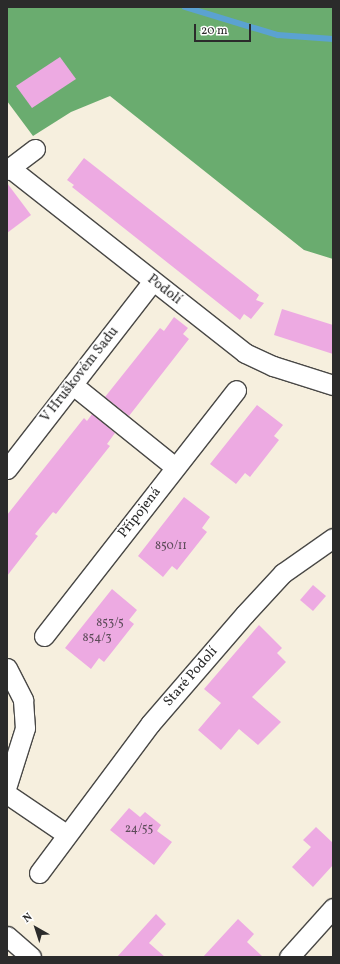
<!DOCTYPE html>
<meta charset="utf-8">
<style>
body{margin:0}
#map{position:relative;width:340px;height:964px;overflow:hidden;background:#f6efde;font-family:Vollkorn,serif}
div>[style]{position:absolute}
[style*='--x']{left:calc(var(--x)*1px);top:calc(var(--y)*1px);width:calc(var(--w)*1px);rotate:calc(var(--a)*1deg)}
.forest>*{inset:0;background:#6aac6f}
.stream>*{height:5.5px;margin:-2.75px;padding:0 2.75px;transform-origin:2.75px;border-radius:2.75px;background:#5ba2d1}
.building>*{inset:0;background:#edaae2}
.roads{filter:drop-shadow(1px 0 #494846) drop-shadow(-1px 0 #494846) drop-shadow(0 1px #494846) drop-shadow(0 -1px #494846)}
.street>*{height:19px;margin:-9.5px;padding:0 9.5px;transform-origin:9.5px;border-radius:9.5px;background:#fff}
span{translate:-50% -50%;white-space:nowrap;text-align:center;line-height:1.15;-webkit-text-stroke:3px #fff;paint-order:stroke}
.number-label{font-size:12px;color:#5c4b59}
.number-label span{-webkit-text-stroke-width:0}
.street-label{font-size:14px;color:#2b2b2b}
.frame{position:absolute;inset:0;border:8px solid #2b2b2b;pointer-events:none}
.north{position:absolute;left:16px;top:908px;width:40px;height:40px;-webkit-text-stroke:3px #fff;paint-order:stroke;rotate:321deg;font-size:11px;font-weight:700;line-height:16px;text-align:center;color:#2b2b2b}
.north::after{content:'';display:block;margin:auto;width:14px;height:18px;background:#2b2b2b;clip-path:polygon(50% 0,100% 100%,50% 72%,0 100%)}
.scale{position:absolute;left:194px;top:24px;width:57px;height:18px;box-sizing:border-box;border:2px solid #2b2b2b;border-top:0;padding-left:5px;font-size:12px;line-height:14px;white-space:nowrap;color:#2b2b2b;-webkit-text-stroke:3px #fff;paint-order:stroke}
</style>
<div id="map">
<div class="forest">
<i style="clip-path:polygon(7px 7px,333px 7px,333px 259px,304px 250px,110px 96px,71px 112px,33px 136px,7px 101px)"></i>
</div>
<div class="stream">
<i style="--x:185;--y:7;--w:97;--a:16.8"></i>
<i style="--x:278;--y:35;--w:55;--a:4.2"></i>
</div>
<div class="building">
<i style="clip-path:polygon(60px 57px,76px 79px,32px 108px,16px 86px)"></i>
<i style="clip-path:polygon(84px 158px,259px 295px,256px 300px,264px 303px,251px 319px,244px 314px,240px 320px,72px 187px,74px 185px,67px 180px)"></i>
<i style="clip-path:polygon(7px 183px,31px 215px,7px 233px)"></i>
<i style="clip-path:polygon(282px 309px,333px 325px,333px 354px,274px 335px)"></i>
<i style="clip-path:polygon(174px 317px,188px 328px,183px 334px,189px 339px,129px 416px,105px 397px,160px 328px,164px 331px)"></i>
<i style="clip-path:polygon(257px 405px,283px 425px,274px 436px,279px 440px,250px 477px,245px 473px,236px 484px,210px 464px)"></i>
<i style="clip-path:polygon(92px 414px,115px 433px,107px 444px,110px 446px,56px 514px,53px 512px,35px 534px,38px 536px,7px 576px,7px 515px,84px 418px,87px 421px)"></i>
<i style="clip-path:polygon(184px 497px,210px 517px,202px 528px,207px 532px,177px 570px,172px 566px,163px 577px,138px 556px)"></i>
<i style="clip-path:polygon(313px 585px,326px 596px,313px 611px,300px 600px)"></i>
<i style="clip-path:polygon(112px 589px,137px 610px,129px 620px,134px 624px,112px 652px,104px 662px,99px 658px,91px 669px,65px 648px)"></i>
<i style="clip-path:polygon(259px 625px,282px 648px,277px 653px,286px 662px,252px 697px,281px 722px,258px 745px,239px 729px,221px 750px,198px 730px,221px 703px,204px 689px)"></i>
<i style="clip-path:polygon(129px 808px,140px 817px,145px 812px,161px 825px,157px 831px,172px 842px,154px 865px,110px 830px)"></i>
<i style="clip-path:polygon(316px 827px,333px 843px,333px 865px,313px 887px,292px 867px,311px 847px,303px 840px)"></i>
<i style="clip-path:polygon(156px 914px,166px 924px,149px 943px,165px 957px,117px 957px)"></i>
<i style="clip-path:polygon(238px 919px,254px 934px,247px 942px,263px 957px,203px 957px)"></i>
</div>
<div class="roads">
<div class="street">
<i style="--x:10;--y:168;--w:299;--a:38.2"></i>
<i style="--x:245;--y:353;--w:31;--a:25"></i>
<i style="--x:273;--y:366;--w:63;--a:17.6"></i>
<i style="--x:7;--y:170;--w:35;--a:-37"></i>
<i style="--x:73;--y:385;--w:131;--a:38.8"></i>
<i style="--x:7;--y:469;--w:237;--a:-52.2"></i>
<i style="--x:44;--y:636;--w:312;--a:-52"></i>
<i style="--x:7;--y:668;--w:36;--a:63"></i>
<i style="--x:23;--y:700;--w:28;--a:86"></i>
<i style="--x:25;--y:728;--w:60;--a:107.5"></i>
<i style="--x:7;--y:794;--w:71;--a:34.1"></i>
<i style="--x:39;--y:873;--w:186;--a:-53.3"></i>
<i style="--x:150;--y:724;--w:145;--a:-49.2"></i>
<i style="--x:245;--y:614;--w:56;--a:-47.2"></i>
<i style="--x:283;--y:573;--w:61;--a:-35"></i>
<i style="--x:7;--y:936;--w:32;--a:41"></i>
<i style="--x:289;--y:957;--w:66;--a:-48.1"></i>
</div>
</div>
<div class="number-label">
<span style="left:171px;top:547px">850/11</span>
<span style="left:110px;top:624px">853/5</span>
<span style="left:97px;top:639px">854/3</span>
<span style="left:139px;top:830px">24/55</span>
</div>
<div class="street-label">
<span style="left:164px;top:290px;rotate:38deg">Podolí</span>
<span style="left:80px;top:375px;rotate:-52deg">V Hruškovém Sadu</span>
<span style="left:140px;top:513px;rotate:-52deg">Připojená</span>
<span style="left:191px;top:677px;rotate:-49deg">Staré Podolí</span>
</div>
<div class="frame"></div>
<div class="north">N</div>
<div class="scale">20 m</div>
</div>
